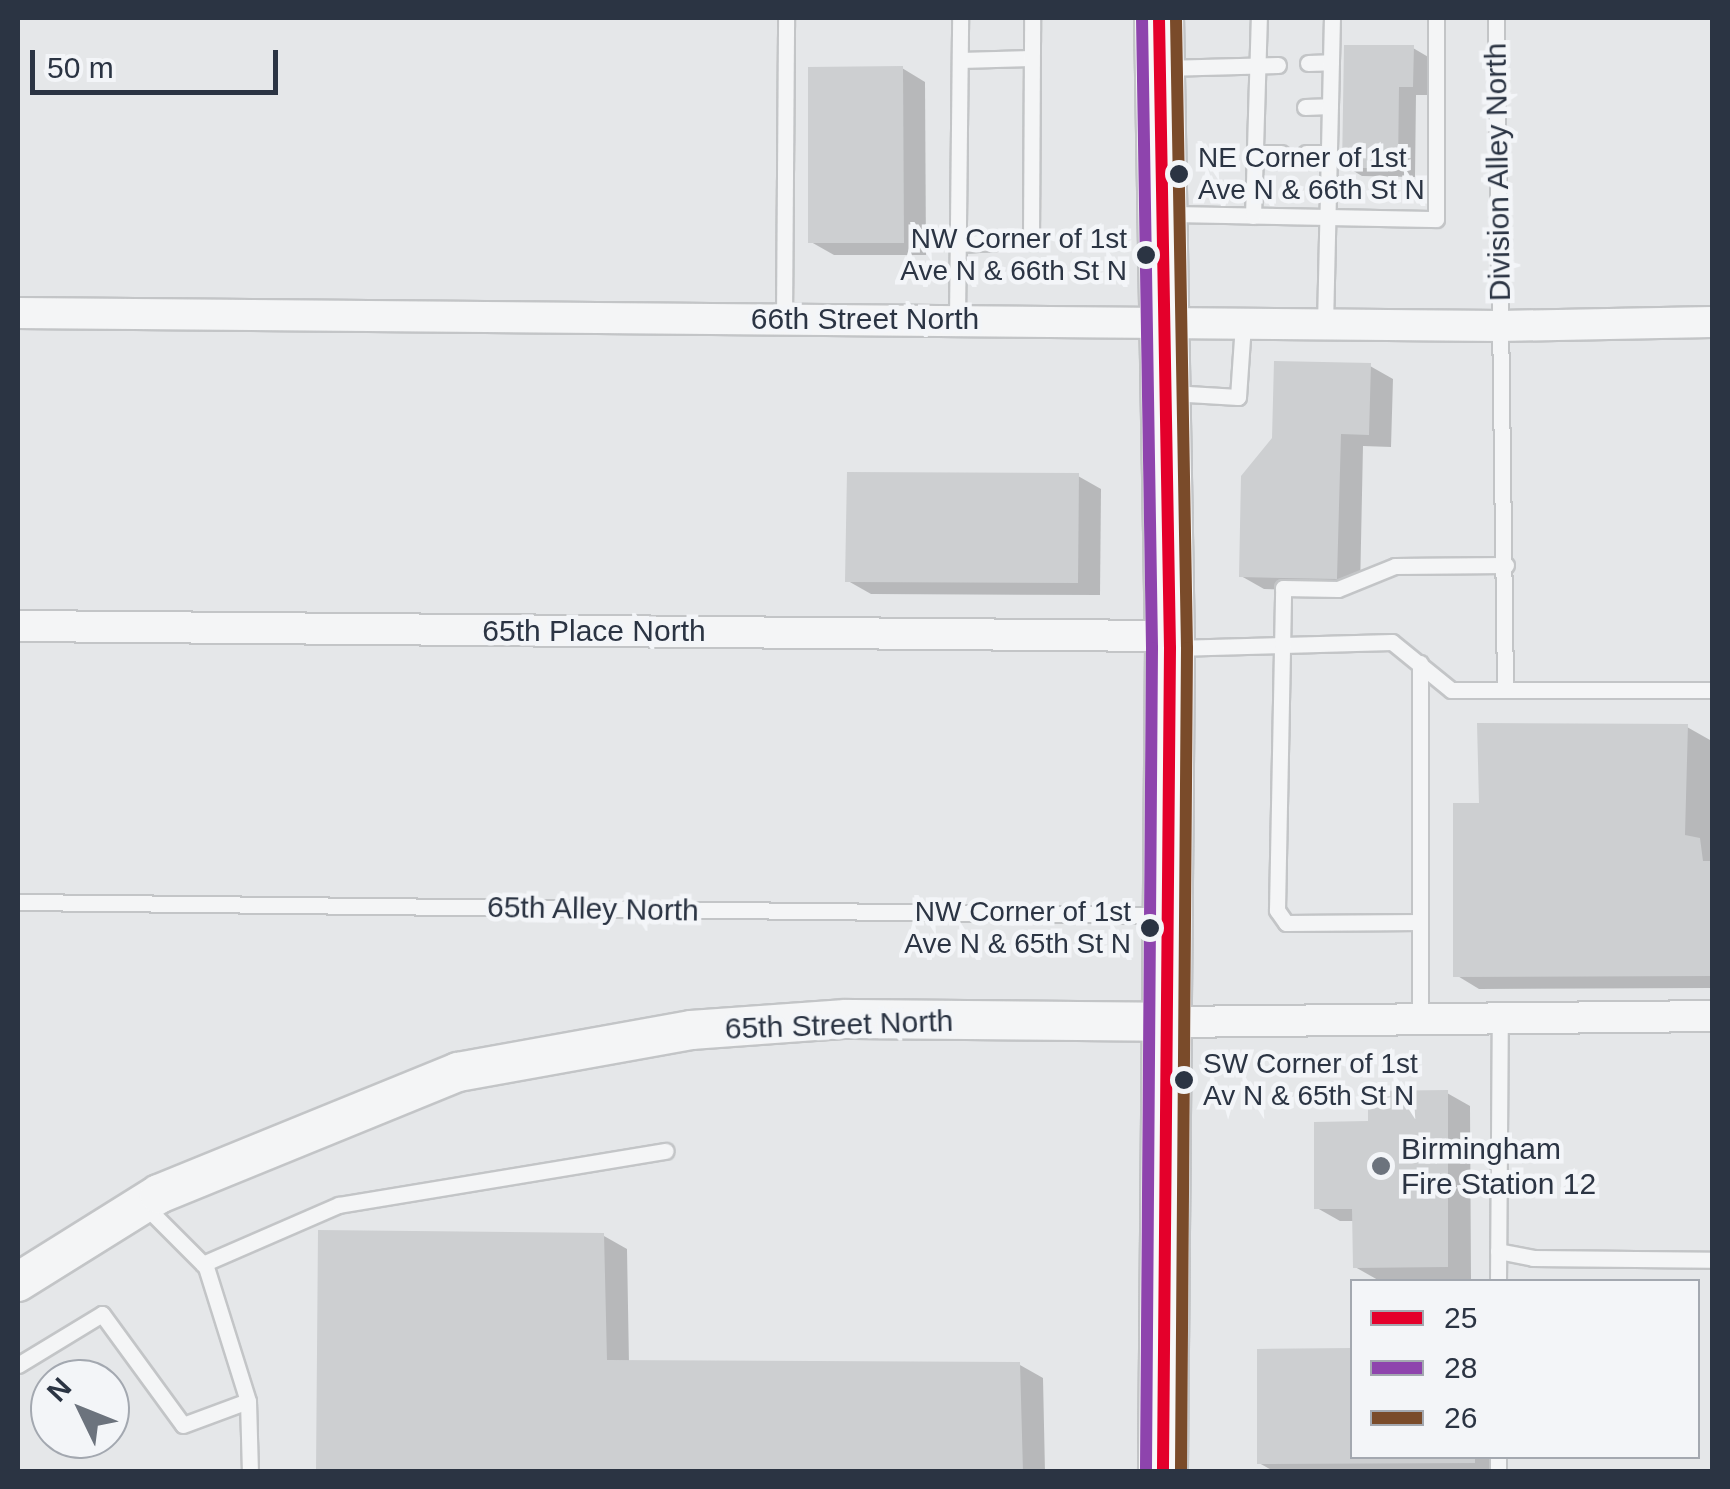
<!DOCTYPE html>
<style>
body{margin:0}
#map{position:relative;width:1730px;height:1489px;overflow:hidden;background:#e5e7e9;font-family:Arial,sans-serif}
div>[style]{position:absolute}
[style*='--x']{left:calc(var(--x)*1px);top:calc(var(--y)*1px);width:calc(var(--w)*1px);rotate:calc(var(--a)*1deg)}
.shadow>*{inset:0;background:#0003}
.building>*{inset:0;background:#cdcfd1}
.roads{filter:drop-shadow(2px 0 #c3c5c7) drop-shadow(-2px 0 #c3c5c7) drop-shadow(0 2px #c3c5c7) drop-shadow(0 -2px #c3c5c7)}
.service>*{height:15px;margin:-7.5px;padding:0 7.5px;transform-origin:7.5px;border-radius:7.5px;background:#f4f5f6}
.minor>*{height:30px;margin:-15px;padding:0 15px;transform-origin:15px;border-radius:15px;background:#f4f5f6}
.tertiary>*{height:38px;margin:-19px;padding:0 19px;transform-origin:19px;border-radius:19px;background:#f4f5f6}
.primary>*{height:48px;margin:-24px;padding:0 24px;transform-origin:24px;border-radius:24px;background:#f7f7f8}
.bus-1>*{height:12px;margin:-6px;padding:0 6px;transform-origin:6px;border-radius:6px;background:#e4002b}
.bus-2>*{height:12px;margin:-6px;padding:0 6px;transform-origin:6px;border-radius:6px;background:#8e44ad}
.bus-3>*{height:12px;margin:-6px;padding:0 6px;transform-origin:6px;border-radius:6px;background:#7a4b2a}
.dots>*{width:28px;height:28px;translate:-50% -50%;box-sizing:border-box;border:5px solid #f3f5f8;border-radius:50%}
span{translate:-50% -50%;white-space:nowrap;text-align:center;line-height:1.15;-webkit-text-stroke:9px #f3f5f8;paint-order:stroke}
.bus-label{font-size:28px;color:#2b3443}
.left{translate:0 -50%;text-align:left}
.right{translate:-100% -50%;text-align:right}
.street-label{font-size:30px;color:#2b3443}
.poi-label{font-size:30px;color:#2b3443}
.frame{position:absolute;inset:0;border:20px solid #2b3443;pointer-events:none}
.legend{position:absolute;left:1350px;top:1279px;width:350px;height:180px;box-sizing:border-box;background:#f3f5f8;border:2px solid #a3a8b0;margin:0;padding:12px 18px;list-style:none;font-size:30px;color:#2b3443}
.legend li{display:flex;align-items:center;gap:20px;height:50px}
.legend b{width:50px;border:2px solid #a3a8b0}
.north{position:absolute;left:30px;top:1359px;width:100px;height:100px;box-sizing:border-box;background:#f3f5f8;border:2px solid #a3a8b0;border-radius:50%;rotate:313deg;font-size:28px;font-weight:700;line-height:40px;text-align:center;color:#2b3443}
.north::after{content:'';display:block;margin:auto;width:35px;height:45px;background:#6c737d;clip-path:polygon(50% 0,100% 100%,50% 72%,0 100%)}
.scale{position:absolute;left:30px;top:50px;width:248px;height:45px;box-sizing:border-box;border:5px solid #2b3443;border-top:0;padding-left:12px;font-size:30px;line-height:35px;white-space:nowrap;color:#2b3443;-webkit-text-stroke:8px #f3f5f8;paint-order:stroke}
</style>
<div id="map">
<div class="shadow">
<i style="clip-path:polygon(1413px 48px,1430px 58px,1430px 95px,1416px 95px,1415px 177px,1362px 176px,1345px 166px)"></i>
<i style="clip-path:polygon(902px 68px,925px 82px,926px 255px,834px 255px,811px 242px)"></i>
<i style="clip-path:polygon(1370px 366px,1393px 379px,1391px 447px,1363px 446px,1360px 591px,1264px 589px,1241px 576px)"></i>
<i style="clip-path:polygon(1078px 476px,1101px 489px,1100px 595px,871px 594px,848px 581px)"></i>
<i style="clip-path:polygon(1687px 727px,1710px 740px,1712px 988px,1479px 989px,1456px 975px,1481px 805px)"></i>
<i style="clip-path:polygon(1447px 1093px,1470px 1106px,1471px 1279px,1378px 1280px,1355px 1267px,1355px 1221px,1340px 1221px,1317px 1208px,1370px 1124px)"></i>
<i style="clip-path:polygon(604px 1236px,627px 1249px,629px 1363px,1020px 1365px,1043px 1378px,1045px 1472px,319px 1472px)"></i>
<i style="clip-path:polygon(1352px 1351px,1352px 1456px,1497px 1456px,1497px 1472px,1275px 1472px,1259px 1463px,1260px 1352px)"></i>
</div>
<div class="building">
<i style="clip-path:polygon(1344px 45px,1414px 45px,1413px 87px,1399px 87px,1398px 168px,1342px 168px)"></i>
<i style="clip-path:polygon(903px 66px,904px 243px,808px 243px,808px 67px)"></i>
<i style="clip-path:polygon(1274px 361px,1371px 363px,1369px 435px,1341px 434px,1337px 579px,1239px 577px,1241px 476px,1272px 438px)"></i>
<i style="clip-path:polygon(847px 472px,1079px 473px,1078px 583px,845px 582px)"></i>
<i style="clip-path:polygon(1477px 723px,1688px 724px,1685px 835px,1700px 838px,1703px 861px,1712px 861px,1712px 976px,1453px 977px,1453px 803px,1479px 803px)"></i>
<i style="clip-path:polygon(1448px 1090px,1448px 1267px,1353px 1268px,1352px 1209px,1314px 1209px,1314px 1122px,1368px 1121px,1368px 1091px)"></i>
<i style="clip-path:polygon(318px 1230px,604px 1233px,607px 1360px,1020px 1362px,1023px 1472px,316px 1472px)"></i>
<i style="clip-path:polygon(1352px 1348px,1352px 1456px,1475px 1456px,1475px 1463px,1257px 1464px,1257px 1349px)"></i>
</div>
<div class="roads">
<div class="service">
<i style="--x:1496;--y:18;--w:672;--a:89.23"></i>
<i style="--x:960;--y:60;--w:71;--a:-1.6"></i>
<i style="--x:1308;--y:63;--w:23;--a:-2"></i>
<i style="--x:1163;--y:68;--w:115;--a:-1.5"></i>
<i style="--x:1305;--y:107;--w:25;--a:-2"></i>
<i style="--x:1256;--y:153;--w:25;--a:0"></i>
<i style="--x:1306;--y:153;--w:23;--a:0"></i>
<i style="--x:1168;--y:214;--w:268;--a:1.1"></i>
<i style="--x:1436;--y:219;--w:201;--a:-90"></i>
<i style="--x:1253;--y:216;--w:198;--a:-88.3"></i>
<i style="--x:958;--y:244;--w:73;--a:-3.1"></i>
<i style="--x:1031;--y:240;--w:222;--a:-89.7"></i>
<i style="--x:784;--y:318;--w:300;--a:-89.6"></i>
<i style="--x:957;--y:319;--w:301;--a:-89.4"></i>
<i style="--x:1325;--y:325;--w:307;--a:-88.7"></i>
<i style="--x:1171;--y:393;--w:67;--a:3.4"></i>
<i style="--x:1238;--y:397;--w:73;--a:-86.1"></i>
<i style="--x:1174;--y:648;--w:218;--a:-1.6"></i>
<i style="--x:1392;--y:642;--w:76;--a:39.1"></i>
<i style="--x:1451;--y:690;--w:261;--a:0"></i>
<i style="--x:1420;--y:663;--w:356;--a:90"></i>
<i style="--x:18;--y:902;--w:1142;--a:0.65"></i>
<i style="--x:1420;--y:922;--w:134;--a:179.6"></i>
<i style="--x:1286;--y:923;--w:16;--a:-125"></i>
<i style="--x:1277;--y:910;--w:322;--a:-88.9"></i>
<i style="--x:1283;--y:588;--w:55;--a:1"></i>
<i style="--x:1338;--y:589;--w:61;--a:-22"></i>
<i style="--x:1395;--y:566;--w:111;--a:-0.5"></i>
<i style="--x:1498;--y:1251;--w:36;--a:11"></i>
<i style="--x:1533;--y:1258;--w:179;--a:0.6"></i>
<i style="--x:203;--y:1264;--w:148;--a:-23.5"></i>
<i style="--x:339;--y:1205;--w:331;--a:-9.4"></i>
<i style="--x:1498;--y:1282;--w:264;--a:-89.6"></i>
<i style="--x:18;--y:1365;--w:98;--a:-31.3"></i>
<i style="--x:102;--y:1314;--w:137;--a:53.9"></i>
<i style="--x:183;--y:1425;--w:69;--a:-20.3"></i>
<i style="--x:248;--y:1401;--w:140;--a:-107.4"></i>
<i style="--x:206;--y:1267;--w:89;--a:-135"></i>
<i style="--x:248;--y:1401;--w:71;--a:88.4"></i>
<i style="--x:1498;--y:1456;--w:16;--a:90"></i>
</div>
<div class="minor">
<i style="--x:18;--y:313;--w:1482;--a:0.5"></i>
<i style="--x:1500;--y:326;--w:212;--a:-1.1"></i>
<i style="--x:18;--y:626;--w:1152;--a:0.5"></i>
<i style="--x:1170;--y:1022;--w:542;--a:-0.63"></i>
</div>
<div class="tertiary">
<i style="--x:18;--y:1282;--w:166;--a:-32"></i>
<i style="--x:159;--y:1194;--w:323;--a:-22.2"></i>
<i style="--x:458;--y:1072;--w:237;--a:-10.2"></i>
<i style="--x:691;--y:1030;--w:155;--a:-4.1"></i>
<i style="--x:846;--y:1019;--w:324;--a:0.5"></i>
</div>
<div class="primary">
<i style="--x:1159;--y:18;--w:630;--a:89"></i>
<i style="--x:1170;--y:648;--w:824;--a:90.49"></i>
</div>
</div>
<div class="bus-1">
<i style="--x:1159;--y:18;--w:630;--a:89"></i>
<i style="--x:1170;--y:648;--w:824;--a:90.49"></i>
</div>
<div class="bus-2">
<i style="--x:1142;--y:18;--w:630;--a:89.09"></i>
<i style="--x:1152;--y:648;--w:824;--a:90.42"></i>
</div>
<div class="bus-3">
<i style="--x:1176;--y:18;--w:630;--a:89"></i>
<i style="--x:1187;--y:648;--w:824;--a:90.42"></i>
</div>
<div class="dots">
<i style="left:1179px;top:174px;background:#2b3443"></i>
<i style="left:1146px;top:255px;background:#2b3443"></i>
<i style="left:1150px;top:928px;background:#2b3443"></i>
<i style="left:1184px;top:1080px;background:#2b3443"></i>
<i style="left:1381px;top:1166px;background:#6c737d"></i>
</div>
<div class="bus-label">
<span class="left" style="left:1198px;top:174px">NE Corner of 1st<br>Ave N &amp; 66th St N</span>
<span class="right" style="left:1127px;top:255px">NW Corner of 1st<br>Ave N &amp; 66th St N</span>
<span class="right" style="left:1131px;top:928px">NW Corner of 1st<br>Ave N &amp; 65th St N</span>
<span class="left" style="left:1203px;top:1080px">SW Corner of 1st<br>Av N &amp; 65th St N</span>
</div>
<div class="street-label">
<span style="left:1498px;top:172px;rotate:-91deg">Division Alley North</span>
<span style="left:865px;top:319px">66th Street North</span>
<span style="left:594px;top:631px">65th Place North</span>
<span style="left:593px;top:909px;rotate:1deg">65th Alley North</span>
<span style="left:839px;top:1025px;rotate:-2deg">65th Street North</span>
</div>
<div class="poi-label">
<span class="left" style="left:1401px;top:1166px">Birmingham<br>Fire Station 12</span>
</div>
<div class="frame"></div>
<ul class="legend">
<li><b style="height:12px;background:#e4002b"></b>25</li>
<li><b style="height:12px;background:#8e44ad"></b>28</li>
<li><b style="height:12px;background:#7a4b2a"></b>26</li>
</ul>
<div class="north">N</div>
<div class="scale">50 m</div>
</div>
